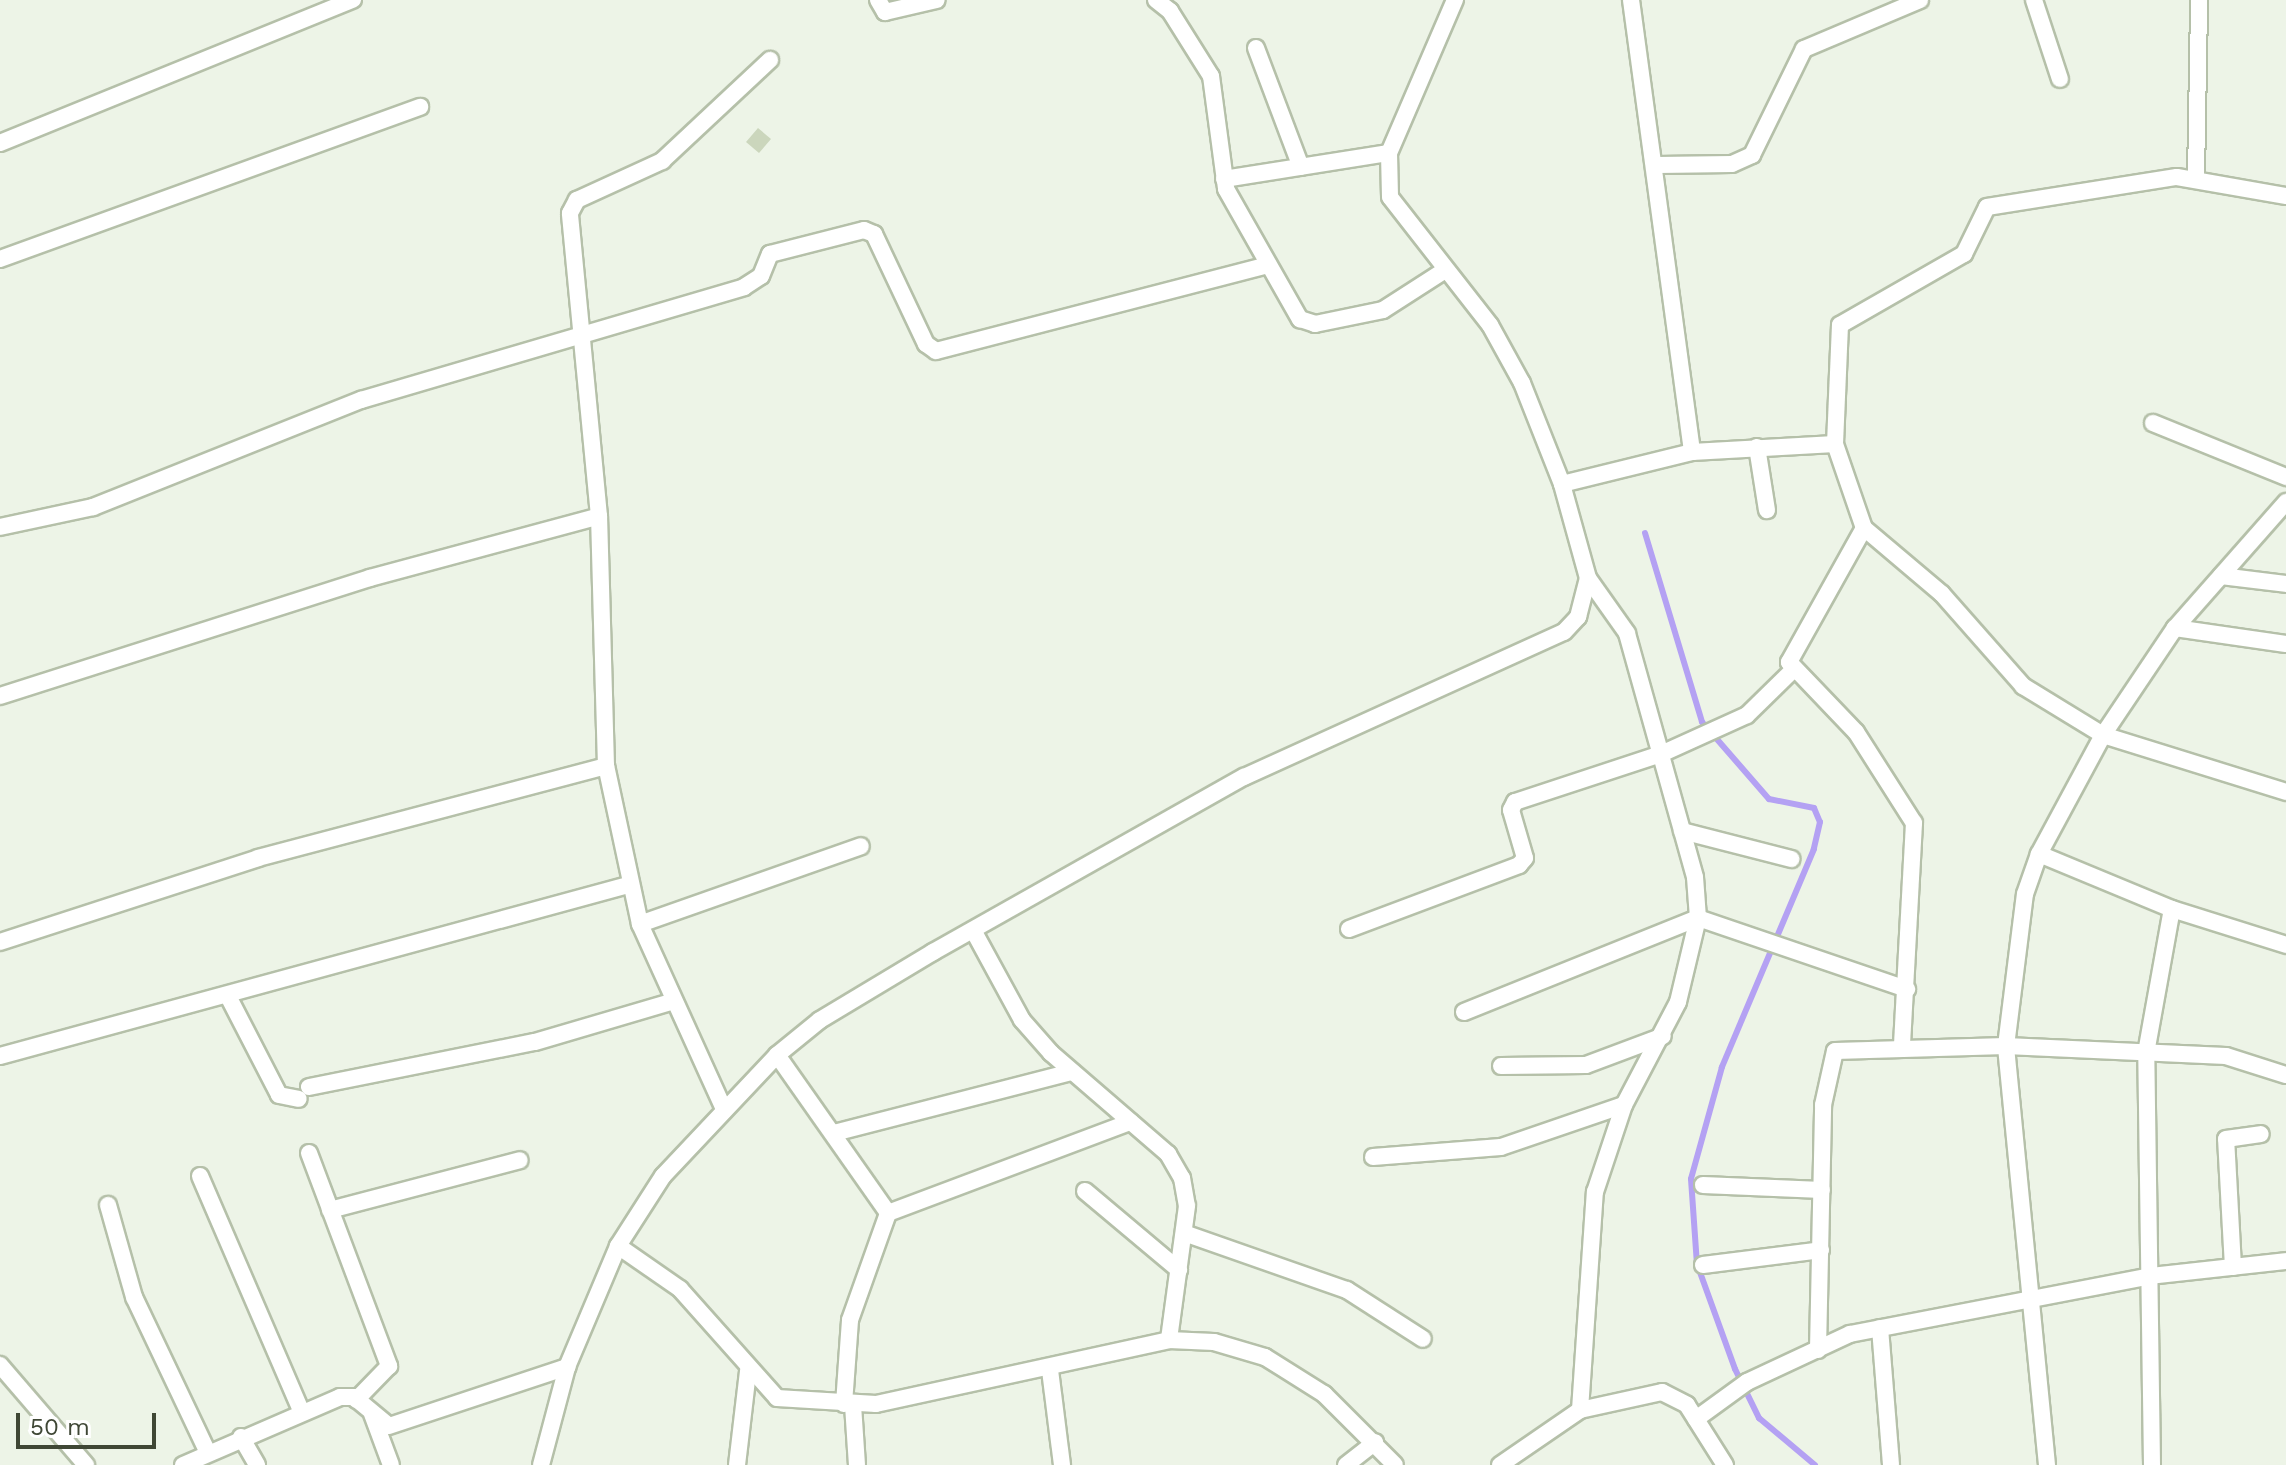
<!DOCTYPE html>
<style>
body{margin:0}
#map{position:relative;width:2286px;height:1465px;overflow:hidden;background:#edf4e7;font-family:"Work Sans",sans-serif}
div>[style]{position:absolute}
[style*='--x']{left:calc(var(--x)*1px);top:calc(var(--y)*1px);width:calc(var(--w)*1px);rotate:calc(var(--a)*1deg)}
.stream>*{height:6px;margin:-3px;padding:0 3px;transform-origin:3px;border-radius:3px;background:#b4a1f3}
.building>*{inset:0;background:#cbd6bc}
.roads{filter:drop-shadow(2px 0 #b5c0a9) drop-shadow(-2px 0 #b5c0a9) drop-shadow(0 2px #b5c0a9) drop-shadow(0 -2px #b5c0a9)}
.minor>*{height:16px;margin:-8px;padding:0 8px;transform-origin:8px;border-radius:8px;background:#fff}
span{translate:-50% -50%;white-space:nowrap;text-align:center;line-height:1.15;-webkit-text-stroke:8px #fff;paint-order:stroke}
.scale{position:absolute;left:16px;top:1413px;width:140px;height:36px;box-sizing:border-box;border:4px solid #3f4735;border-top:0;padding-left:10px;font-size:24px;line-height:28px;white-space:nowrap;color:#3f4735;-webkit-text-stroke:6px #fff;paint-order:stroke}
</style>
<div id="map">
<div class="stream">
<i style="--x:1645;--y:533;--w:197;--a:73.2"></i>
<i style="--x:1702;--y:722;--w:102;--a:49"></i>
<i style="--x:1769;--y:799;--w:46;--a:11.3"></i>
<i style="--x:1814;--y:808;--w:15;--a:67"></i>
<i style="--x:1820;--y:822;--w:28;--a:103"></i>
<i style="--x:1814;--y:849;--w:237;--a:112.9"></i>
<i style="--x:1722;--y:1067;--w:116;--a:105.5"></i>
<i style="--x:1691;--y:1179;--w:85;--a:86"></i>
<i style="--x:1697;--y:1264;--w:112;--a:70.1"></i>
<i style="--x:1735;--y:1369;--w:55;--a:63.9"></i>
<i style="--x:1759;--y:1418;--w:73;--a:40"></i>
</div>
<div class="building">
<i style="clip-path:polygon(758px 128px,771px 139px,759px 153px,746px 142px)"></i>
</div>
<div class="roads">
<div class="minor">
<i style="--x:878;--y:0;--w:14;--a:60"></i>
<i style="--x:885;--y:12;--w:53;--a:-13"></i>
<i style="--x:1156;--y:0;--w:18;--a:38"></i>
<i style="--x:1170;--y:11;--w:77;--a:57.8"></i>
<i style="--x:1211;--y:76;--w:114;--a:82.4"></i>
<i style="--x:1226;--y:189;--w:150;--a:60.4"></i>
<i style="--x:1300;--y:319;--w:16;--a:18"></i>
<i style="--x:1315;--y:324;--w:69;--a:-11.6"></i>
<i style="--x:1383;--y:310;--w:74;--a:-32.8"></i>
<i style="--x:1631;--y:0;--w:456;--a:82.3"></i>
<i style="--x:2034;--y:0;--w:83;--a:71.8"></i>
<i style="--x:1256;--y:48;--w:127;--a:69.3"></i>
<i style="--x:0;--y:143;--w:381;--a:-22.1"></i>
<i style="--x:1658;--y:165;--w:74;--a:-0.8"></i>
<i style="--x:1732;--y:164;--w:22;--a:-24"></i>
<i style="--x:1752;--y:155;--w:118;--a:-63.9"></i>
<i style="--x:1804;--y:49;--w:126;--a:-22.9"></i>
<i style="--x:2196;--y:178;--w:178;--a:-89"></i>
<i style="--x:1224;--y:179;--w:167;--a:-9"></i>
<i style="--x:0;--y:259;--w:447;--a:-19.9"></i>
<i style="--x:2153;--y:423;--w:144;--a:22.1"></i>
<i style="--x:1835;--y:444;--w:119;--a:-87.6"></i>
<i style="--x:1840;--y:325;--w:143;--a:-29.8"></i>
<i style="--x:1964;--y:254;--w:52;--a:-63.9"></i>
<i style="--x:1987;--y:207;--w:192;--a:-9"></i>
<i style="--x:2177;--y:177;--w:111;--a:9.9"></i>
<i style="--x:1757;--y:447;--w:64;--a:81"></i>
<i style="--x:1562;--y:484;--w:134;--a:-13.8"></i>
<i style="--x:1692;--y:452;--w:143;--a:-3.2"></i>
<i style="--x:1835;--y:444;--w:89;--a:71"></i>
<i style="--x:1864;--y:528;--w:102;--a:40.2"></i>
<i style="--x:1942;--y:594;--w:123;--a:48.6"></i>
<i style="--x:2023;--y:686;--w:94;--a:31.5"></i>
<i style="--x:2103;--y:735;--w:192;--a:17.3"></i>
<i style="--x:0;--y:527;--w:95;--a:-12.1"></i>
<i style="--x:93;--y:507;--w:289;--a:-21.8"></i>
<i style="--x:361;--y:400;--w:399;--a:-16.4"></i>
<i style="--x:744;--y:287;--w:20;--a:-33"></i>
<i style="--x:761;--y:276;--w:24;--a:-68"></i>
<i style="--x:770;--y:254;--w:97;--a:-14.3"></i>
<i style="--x:864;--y:230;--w:11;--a:22"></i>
<i style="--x:874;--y:234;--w:122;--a:64.7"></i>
<i style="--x:926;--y:344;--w:12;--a:35"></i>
<i style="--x:936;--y:351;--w:343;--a:-14.5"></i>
<i style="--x:1864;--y:528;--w:154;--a:119.2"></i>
<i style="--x:1789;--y:662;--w:97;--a:46.3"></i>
<i style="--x:1856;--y:732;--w:108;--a:57.5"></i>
<i style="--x:1914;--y:823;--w:224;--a:93.1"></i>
<i style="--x:2221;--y:576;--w:65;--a:7"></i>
<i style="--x:2175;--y:628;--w:112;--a:8.2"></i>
<i style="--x:0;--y:696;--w:388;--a:-17.7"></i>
<i style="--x:370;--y:578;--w:237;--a:-15.1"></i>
<i style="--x:1682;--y:831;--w:113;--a:14.4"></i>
<i style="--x:2039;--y:854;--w:144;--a:22.5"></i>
<i style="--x:2172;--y:909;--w:120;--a:17.5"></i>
<i style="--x:640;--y:924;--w:234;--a:-19.4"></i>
<i style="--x:1349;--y:929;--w:182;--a:-20.6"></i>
<i style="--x:1519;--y:865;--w:9;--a:-49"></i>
<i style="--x:1525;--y:858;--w:50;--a:-106.3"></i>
<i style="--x:1511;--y:810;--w:9;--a:-63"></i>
<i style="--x:1515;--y:802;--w:154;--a:-18.2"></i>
<i style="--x:1661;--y:754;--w:94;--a:-24.4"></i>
<i style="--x:1747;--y:715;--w:64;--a:-44.4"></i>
<i style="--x:973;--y:930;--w:102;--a:61.4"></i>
<i style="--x:1022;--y:1020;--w:44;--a:48.7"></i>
<i style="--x:1051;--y:1053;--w:155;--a:40.8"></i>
<i style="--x:1168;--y:1154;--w:28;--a:60"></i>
<i style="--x:1182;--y:1178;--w:28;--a:80"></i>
<i style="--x:1187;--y:1206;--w:135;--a:97.7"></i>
<i style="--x:0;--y:942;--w:271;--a:-18"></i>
<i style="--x:258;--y:858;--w:360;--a:-14.8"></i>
<i style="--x:228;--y:996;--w:111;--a:62.7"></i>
<i style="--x:279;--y:1095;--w:20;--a:11"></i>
<i style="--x:1464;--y:1012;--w:252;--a:-21.9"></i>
<i style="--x:1698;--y:918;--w:221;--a:18.8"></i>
<i style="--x:777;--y:1055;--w:193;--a:54.9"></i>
<i style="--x:888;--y:1213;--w:259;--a:-20.6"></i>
<i style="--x:0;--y:1056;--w:651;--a:-15.23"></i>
<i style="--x:1501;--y:1066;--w:85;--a:-0.7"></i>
<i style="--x:1586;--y:1065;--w:82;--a:-20.6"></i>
<i style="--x:309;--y:1087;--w:230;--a:-11.3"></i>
<i style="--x:535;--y:1042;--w:142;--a:-16.4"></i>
<i style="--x:723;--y:1107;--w:201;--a:-114.4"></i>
<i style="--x:640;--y:924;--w:162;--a:-102.1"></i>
<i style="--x:606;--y:766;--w:250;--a:-91.6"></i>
<i style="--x:599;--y:516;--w:304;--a:-95.5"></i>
<i style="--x:570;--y:213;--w:15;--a:-62"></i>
<i style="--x:577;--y:200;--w:94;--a:-24.6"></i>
<i style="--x:662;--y:161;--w:148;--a:-43.1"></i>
<i style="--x:834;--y:1133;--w:246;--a:-14.4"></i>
<i style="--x:309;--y:1153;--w:228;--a:69.4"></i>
<i style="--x:389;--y:1366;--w:47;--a:134.1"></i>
<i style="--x:1373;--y:1157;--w:128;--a:-4.5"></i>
<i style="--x:1501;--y:1147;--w:130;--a:-18.9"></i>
<i style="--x:200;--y:1176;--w:255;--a:66.7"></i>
<i style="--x:1703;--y:1185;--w:119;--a:2.4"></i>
<i style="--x:1085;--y:1191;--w:123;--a:40"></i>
<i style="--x:108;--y:1205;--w:96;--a:74.2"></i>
<i style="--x:134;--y:1297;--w:173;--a:64.6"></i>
<i style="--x:330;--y:1210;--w:196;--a:-14.7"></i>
<i style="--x:1184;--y:1233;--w:173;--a:19.3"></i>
<i style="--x:1347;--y:1290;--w:90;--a:32.8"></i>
<i style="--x:618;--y:1246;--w:75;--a:34.7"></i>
<i style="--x:680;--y:1289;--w:146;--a:48.3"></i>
<i style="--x:777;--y:1398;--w:99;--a:3.5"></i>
<i style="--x:876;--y:1404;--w:300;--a:-12.3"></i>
<i style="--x:1169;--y:1340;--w:45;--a:2.5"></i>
<i style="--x:1214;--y:1342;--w:53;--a:16.4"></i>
<i style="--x:1265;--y:1357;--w:70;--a:32.1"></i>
<i style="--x:1324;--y:1394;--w:100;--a:45"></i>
<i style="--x:1703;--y:1265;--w:119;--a:-7.2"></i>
<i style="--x:2233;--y:1267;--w:128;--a:-93.1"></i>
<i style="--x:2226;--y:1139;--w:35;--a:-8"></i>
<i style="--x:1880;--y:1328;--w:137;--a:85.4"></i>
<i style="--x:1818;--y:1350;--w:245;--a:-88.8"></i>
<i style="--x:1823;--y:1105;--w:55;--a:-77.5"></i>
<i style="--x:1835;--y:1051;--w:171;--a:-1.7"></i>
<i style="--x:2006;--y:1046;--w:220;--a:2.6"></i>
<i style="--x:2226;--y:1056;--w:63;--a:17.6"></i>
<i style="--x:0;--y:1365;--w:132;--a:49.3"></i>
<i style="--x:1050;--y:1370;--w:96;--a:82.8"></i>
<i style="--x:844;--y:1404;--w:84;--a:-85.9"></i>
<i style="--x:850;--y:1320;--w:114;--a:-70.4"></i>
<i style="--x:853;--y:1405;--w:60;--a:86.2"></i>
<i style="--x:1580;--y:1410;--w:219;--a:-86.1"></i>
<i style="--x:1595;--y:1192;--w:92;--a:-71.6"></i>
<i style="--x:1624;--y:1105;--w:116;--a:-62.3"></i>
<i style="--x:1678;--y:1002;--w:86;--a:-76.6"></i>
<i style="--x:1698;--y:918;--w:41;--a:-94.2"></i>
<i style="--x:1695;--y:877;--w:253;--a:-105.6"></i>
<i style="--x:1627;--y:633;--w:67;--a:-125.3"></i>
<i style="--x:372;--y:1414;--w:54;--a:69.6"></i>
<i style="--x:1696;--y:1419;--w:63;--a:-36"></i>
<i style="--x:1747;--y:1382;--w:114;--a:-25"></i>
<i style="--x:1850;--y:1334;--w:306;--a:-10.9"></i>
<i style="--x:2150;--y:1276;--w:137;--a:-6.3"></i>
<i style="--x:241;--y:1437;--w:32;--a:60"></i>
<i style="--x:183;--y:1465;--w:171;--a:-23.4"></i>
<i style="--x:340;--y:1397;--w:14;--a:0"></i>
<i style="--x:354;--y:1397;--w:45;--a:39.6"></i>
<i style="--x:389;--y:1426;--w:188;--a:-18.3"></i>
<i style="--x:541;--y:1465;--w:101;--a:-75.1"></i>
<i style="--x:567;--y:1367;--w:131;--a:-67.1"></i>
<i style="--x:618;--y:1246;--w:83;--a:-57.3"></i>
<i style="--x:663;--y:1176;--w:166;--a:-46.7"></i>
<i style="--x:777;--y:1055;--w:55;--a:-39.1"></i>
<i style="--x:820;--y:1020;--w:132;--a:-31"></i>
<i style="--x:933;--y:952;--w:357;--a:-29.4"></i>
<i style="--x:1244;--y:777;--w:351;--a:-24.4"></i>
<i style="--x:1564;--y:632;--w:21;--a:-47"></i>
<i style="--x:1578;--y:617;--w:40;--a:-75.6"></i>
<i style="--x:1588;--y:578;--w:98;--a:-105.5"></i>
<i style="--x:1562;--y:484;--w:109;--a:-111.6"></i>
<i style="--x:1522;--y:383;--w:66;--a:-118.9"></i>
<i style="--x:1490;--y:325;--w:162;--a:-128"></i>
<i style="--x:1390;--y:197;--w:44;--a:-91.3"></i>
<i style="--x:1389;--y:153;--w:167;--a:-66.7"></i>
<i style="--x:737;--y:1465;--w:95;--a:-83.3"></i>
<i style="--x:1346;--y:1465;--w:37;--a:-38"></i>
<i style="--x:1500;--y:1465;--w:97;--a:-34.5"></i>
<i style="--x:1580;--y:1410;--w:84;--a:-12.4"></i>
<i style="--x:1662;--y:1392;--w:28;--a:27"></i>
<i style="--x:1687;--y:1405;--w:71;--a:57.7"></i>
<i style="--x:2047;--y:1465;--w:421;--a:-95.6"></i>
<i style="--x:2006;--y:1046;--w:153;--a:-82.9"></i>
<i style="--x:2025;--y:894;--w:42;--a:-70.7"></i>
<i style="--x:2039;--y:854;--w:135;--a:-61.7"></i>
<i style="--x:2103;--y:735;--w:129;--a:-56.1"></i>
<i style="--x:2175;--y:628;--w:168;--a:-48.6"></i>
<i style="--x:2152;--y:1465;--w:412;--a:-90.8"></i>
<i style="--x:2146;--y:1053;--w:146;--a:-79.8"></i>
</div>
</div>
<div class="scale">50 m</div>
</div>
